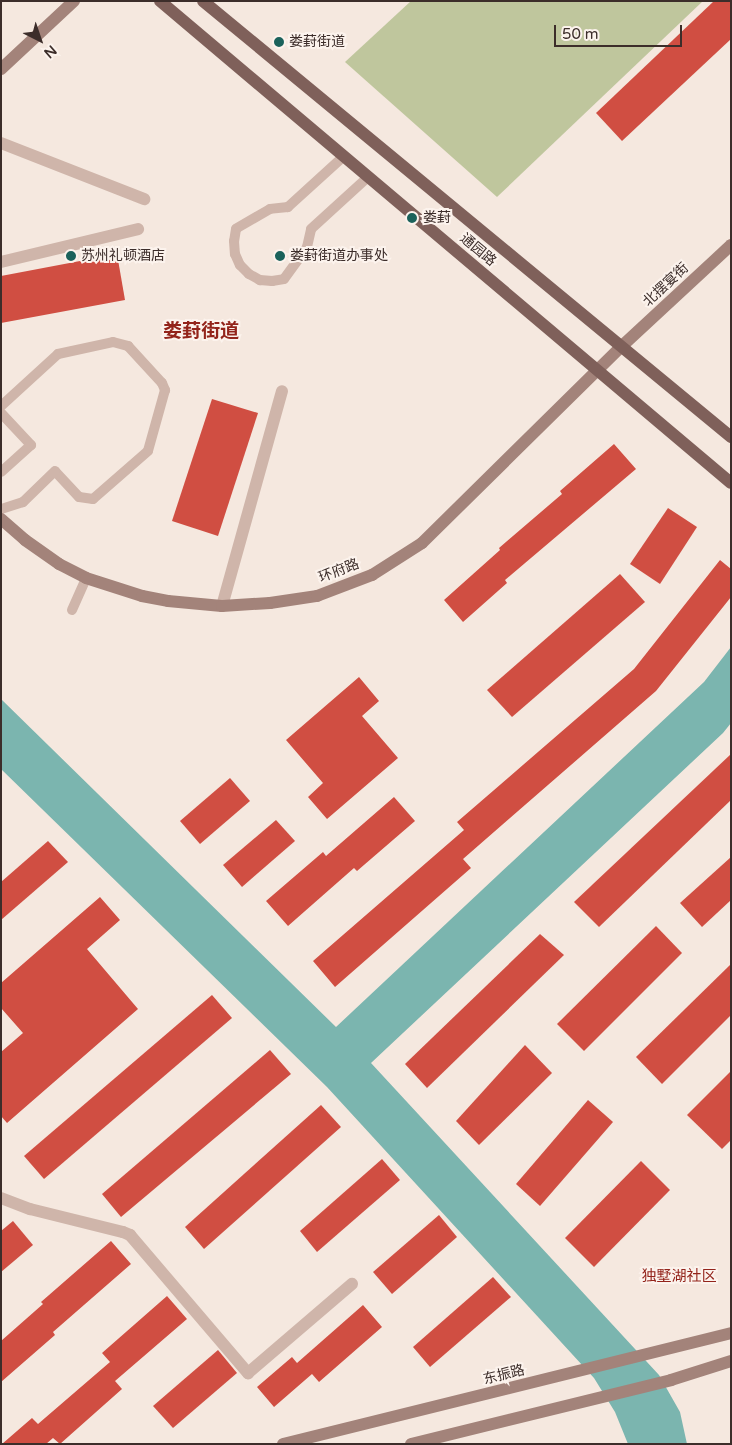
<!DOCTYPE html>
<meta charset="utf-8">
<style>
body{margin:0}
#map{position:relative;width:732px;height:1445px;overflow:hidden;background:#f5e8df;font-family:"Varela Round","Noto Sans SC",sans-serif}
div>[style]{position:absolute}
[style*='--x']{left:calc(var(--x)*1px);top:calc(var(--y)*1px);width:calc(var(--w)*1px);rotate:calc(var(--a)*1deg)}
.green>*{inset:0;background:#bfc69d}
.water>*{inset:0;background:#7bb5af}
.building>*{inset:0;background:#d04e42}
.lane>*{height:10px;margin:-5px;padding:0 5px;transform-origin:5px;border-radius:5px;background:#cfb5aa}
.street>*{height:12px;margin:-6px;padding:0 6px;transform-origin:6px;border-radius:6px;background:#cfb5aa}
.secondary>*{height:12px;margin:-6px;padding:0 6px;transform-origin:6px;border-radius:6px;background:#a3837a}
.primary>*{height:12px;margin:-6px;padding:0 6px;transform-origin:6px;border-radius:6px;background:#7f605a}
.dots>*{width:14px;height:14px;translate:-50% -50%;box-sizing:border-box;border:2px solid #fcf3ed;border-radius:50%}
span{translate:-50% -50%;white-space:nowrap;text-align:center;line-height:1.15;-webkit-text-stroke:4px #fcf3ed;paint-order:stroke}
.poi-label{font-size:14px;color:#3c2d2a}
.left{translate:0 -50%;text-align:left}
.street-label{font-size:14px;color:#3c2d2a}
.neighbourhood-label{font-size:15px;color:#93241b}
.district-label{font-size:19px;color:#93241b;font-weight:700}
.frame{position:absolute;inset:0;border:2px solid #3c2d2a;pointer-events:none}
.north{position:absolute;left:15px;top:15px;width:50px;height:50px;-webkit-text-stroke:4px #fcf3ed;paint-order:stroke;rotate:139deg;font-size:14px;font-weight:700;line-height:20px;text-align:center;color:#3c2d2a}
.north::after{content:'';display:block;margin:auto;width:18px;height:22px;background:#3c2d2a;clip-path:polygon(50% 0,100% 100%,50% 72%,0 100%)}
.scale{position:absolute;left:554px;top:25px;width:128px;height:22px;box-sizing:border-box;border:2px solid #3c2d2a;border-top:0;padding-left:6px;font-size:15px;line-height:18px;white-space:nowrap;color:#3c2d2a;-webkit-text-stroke:4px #fcf3ed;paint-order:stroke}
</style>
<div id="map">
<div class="green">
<i style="clip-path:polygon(411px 1px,703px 1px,497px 197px,345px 62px)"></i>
</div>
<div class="water">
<i style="clip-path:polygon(731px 647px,731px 723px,723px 733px,371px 1063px,659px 1375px,680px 1412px,687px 1444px,628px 1444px,615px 1412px,594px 1378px,327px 1087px,1px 769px,1px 699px,336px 1027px,704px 682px)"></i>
</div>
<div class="building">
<i style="clip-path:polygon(714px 1px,731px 1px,731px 39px,622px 141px,596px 113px)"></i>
<i style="clip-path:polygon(117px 254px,125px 300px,1px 323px,1px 276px)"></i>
<i style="clip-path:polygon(212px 399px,258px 413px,218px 536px,172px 521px)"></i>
<i style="clip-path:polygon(614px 444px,636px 469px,505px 580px,507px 583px,463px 622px,444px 600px,500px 550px,499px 548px,562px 494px,560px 491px)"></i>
<i style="clip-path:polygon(668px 508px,697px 527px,660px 584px,630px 564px)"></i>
<i style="clip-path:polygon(720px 560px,731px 569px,731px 597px,656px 691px,463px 859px,471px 868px,335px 987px,313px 961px,464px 830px,457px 822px,634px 669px)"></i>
<i style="clip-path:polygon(620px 574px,645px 602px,512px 717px,487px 690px)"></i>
<i style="clip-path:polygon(359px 677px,379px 701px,362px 716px,398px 758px,327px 819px,308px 797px,323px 783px,286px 740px)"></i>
<i style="clip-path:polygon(731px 754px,731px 800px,599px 927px,574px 902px)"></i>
<i style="clip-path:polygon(230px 778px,250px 801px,200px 844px,180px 821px)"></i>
<i style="clip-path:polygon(394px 797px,415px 821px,357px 871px,354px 868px,288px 926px,266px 901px,323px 852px,326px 856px)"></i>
<i style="clip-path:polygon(276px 820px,295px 841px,242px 887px,223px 865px)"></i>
<i style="clip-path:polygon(48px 841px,68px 862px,1px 920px,1px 882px)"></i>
<i style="clip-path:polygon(731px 857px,731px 900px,702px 927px,680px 903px)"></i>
<i style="clip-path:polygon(100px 897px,120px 920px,87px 949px,138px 1009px,7px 1123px,1px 1116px,1px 1052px,23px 1033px,1px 1008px,1px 983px)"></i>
<i style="clip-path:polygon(656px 926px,682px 953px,584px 1051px,557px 1024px)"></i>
<i style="clip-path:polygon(540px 934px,564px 955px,427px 1088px,405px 1064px)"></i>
<i style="clip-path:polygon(731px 964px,731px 1015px,662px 1084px,636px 1057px)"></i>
<i style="clip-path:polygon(212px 995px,232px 1018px,44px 1179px,24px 1156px)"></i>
<i style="clip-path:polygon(525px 1045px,552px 1073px,479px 1145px,456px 1121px)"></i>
<i style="clip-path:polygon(270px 1050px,291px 1074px,121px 1217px,102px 1194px)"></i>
<i style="clip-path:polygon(731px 1071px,731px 1140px,722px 1149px,687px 1115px)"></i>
<i style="clip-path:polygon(588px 1100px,613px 1122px,540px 1206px,516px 1184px)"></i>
<i style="clip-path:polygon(321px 1105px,341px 1127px,204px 1249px,185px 1227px)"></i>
<i style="clip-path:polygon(382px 1159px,400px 1180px,317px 1252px,300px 1231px)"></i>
<i style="clip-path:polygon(641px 1161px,670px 1190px,594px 1267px,565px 1238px)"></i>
<i style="clip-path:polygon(439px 1215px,457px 1237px,392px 1294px,373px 1272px)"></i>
<i style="clip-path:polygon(13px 1221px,33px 1245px,1px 1272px,1px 1231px)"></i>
<i style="clip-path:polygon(111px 1241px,131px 1264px,53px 1332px,55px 1335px,1px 1382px,1px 1341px,43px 1304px,41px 1302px)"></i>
<i style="clip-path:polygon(493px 1277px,511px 1297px,430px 1367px,413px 1347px)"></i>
<i style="clip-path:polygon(167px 1296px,187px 1319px,115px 1381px,122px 1389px,60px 1444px,53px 1438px,46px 1444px,2px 1444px,32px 1418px,38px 1424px,110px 1362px,102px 1353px)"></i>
<i style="clip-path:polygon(363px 1305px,382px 1327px,319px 1382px,312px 1374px,274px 1407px,257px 1387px,292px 1357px,297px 1363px)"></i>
<i style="clip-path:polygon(218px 1350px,237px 1373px,173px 1428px,153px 1406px)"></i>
</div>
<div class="lane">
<i style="--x:344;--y:156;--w:76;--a:137.7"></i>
<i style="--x:288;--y:207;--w:18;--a:174"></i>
<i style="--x:270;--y:209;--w:39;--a:150"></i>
<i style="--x:236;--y:229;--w:12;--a:99"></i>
<i style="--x:234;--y:241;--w:13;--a:86"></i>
<i style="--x:235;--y:254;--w:12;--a:66"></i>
<i style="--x:240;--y:265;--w:13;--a:45"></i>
<i style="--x:249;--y:274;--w:13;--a:29"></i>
<i style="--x:260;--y:280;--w:12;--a:5"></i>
<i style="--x:272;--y:281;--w:12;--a:-9"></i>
<i style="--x:284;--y:279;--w:39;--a:-54"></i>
<i style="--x:307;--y:247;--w:18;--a:-77"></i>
<i style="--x:311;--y:229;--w:77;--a:-42.4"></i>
<i style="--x:1;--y:406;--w:77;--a:-42.4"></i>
<i style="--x:58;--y:354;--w:56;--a:-12.3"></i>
<i style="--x:113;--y:342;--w:16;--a:15"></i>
<i style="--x:128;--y:346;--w:50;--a:47.4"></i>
<i style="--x:162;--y:383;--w:8;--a:67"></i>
<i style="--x:165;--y:390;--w:63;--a:105.6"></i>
<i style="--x:148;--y:451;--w:73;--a:138.9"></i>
<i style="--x:93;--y:499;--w:14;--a:-172"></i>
<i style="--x:79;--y:497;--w:35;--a:-133"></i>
<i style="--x:55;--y:471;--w:45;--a:135.9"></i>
<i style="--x:23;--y:502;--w:23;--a:162"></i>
<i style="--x:1;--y:413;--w:44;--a:46.8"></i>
<i style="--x:31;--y:445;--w:40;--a:138"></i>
<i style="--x:72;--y:610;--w:35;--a:-66"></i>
</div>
<div class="street">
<i style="--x:1;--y:143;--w:154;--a:21.4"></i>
<i style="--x:1;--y:262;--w:141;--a:-13.5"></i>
<i style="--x:222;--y:606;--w:223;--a:-74.4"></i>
<i style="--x:1;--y:1198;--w:31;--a:21"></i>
<i style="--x:30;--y:1209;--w:96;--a:13.9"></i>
<i style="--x:123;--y:1232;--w:8;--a:23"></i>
<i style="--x:130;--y:1235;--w:182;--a:49.5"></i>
<i style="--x:248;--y:1373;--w:137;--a:-40.6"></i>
</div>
<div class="secondary">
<i style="--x:1;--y:69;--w:100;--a:-43"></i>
<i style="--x:1;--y:519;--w:32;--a:41"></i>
<i style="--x:25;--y:540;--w:42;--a:35.2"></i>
<i style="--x:59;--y:564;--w:30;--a:27"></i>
<i style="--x:86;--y:578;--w:59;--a:17.8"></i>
<i style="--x:142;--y:596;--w:26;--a:11"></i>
<i style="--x:168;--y:601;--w:54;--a:5.3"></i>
<i style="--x:222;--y:606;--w:48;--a:-3.6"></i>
<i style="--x:270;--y:603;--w:48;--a:-8.5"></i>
<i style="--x:317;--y:596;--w:59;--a:-20.9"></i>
<i style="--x:372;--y:575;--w:59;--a:-32.6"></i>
<i style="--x:422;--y:543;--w:281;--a:-44.6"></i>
<i style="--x:622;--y:346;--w:149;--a:-42.8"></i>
<i style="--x:283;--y:1444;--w:462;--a:-13.9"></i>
<i style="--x:411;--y:1444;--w:268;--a:-13.8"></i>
<i style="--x:671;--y:1380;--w:63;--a:-17.6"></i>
</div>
<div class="primary">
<i style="--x:160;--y:1;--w:747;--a:40.17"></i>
<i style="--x:203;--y:1;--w:685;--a:39.55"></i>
</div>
<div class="dots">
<i style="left:279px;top:42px;background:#1b625b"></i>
<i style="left:412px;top:218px;background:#1b625b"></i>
<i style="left:71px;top:256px;background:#1b625b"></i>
<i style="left:280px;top:256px;background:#1b625b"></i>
</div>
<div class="poi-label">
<span class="left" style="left:289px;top:42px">娄葑街道</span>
<span class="left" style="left:423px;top:218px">娄葑</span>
<span class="left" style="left:81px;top:256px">苏州礼顿酒店</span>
<span class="left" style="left:290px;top:256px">娄葑街道办事处</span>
</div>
<div class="street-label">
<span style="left:478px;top:250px;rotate:40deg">通园路</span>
<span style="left:666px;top:285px;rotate:-43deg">北摆宴街</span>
<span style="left:339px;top:571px;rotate:-21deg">环府路</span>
<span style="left:504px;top:1375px;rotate:-14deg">东振路</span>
</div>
<div class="neighbourhood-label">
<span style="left:679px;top:1277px">独墅湖社区</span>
</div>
<div class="district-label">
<span style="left:201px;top:332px">娄葑街道</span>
</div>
<div class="frame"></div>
<div class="north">N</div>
<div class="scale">50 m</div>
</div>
